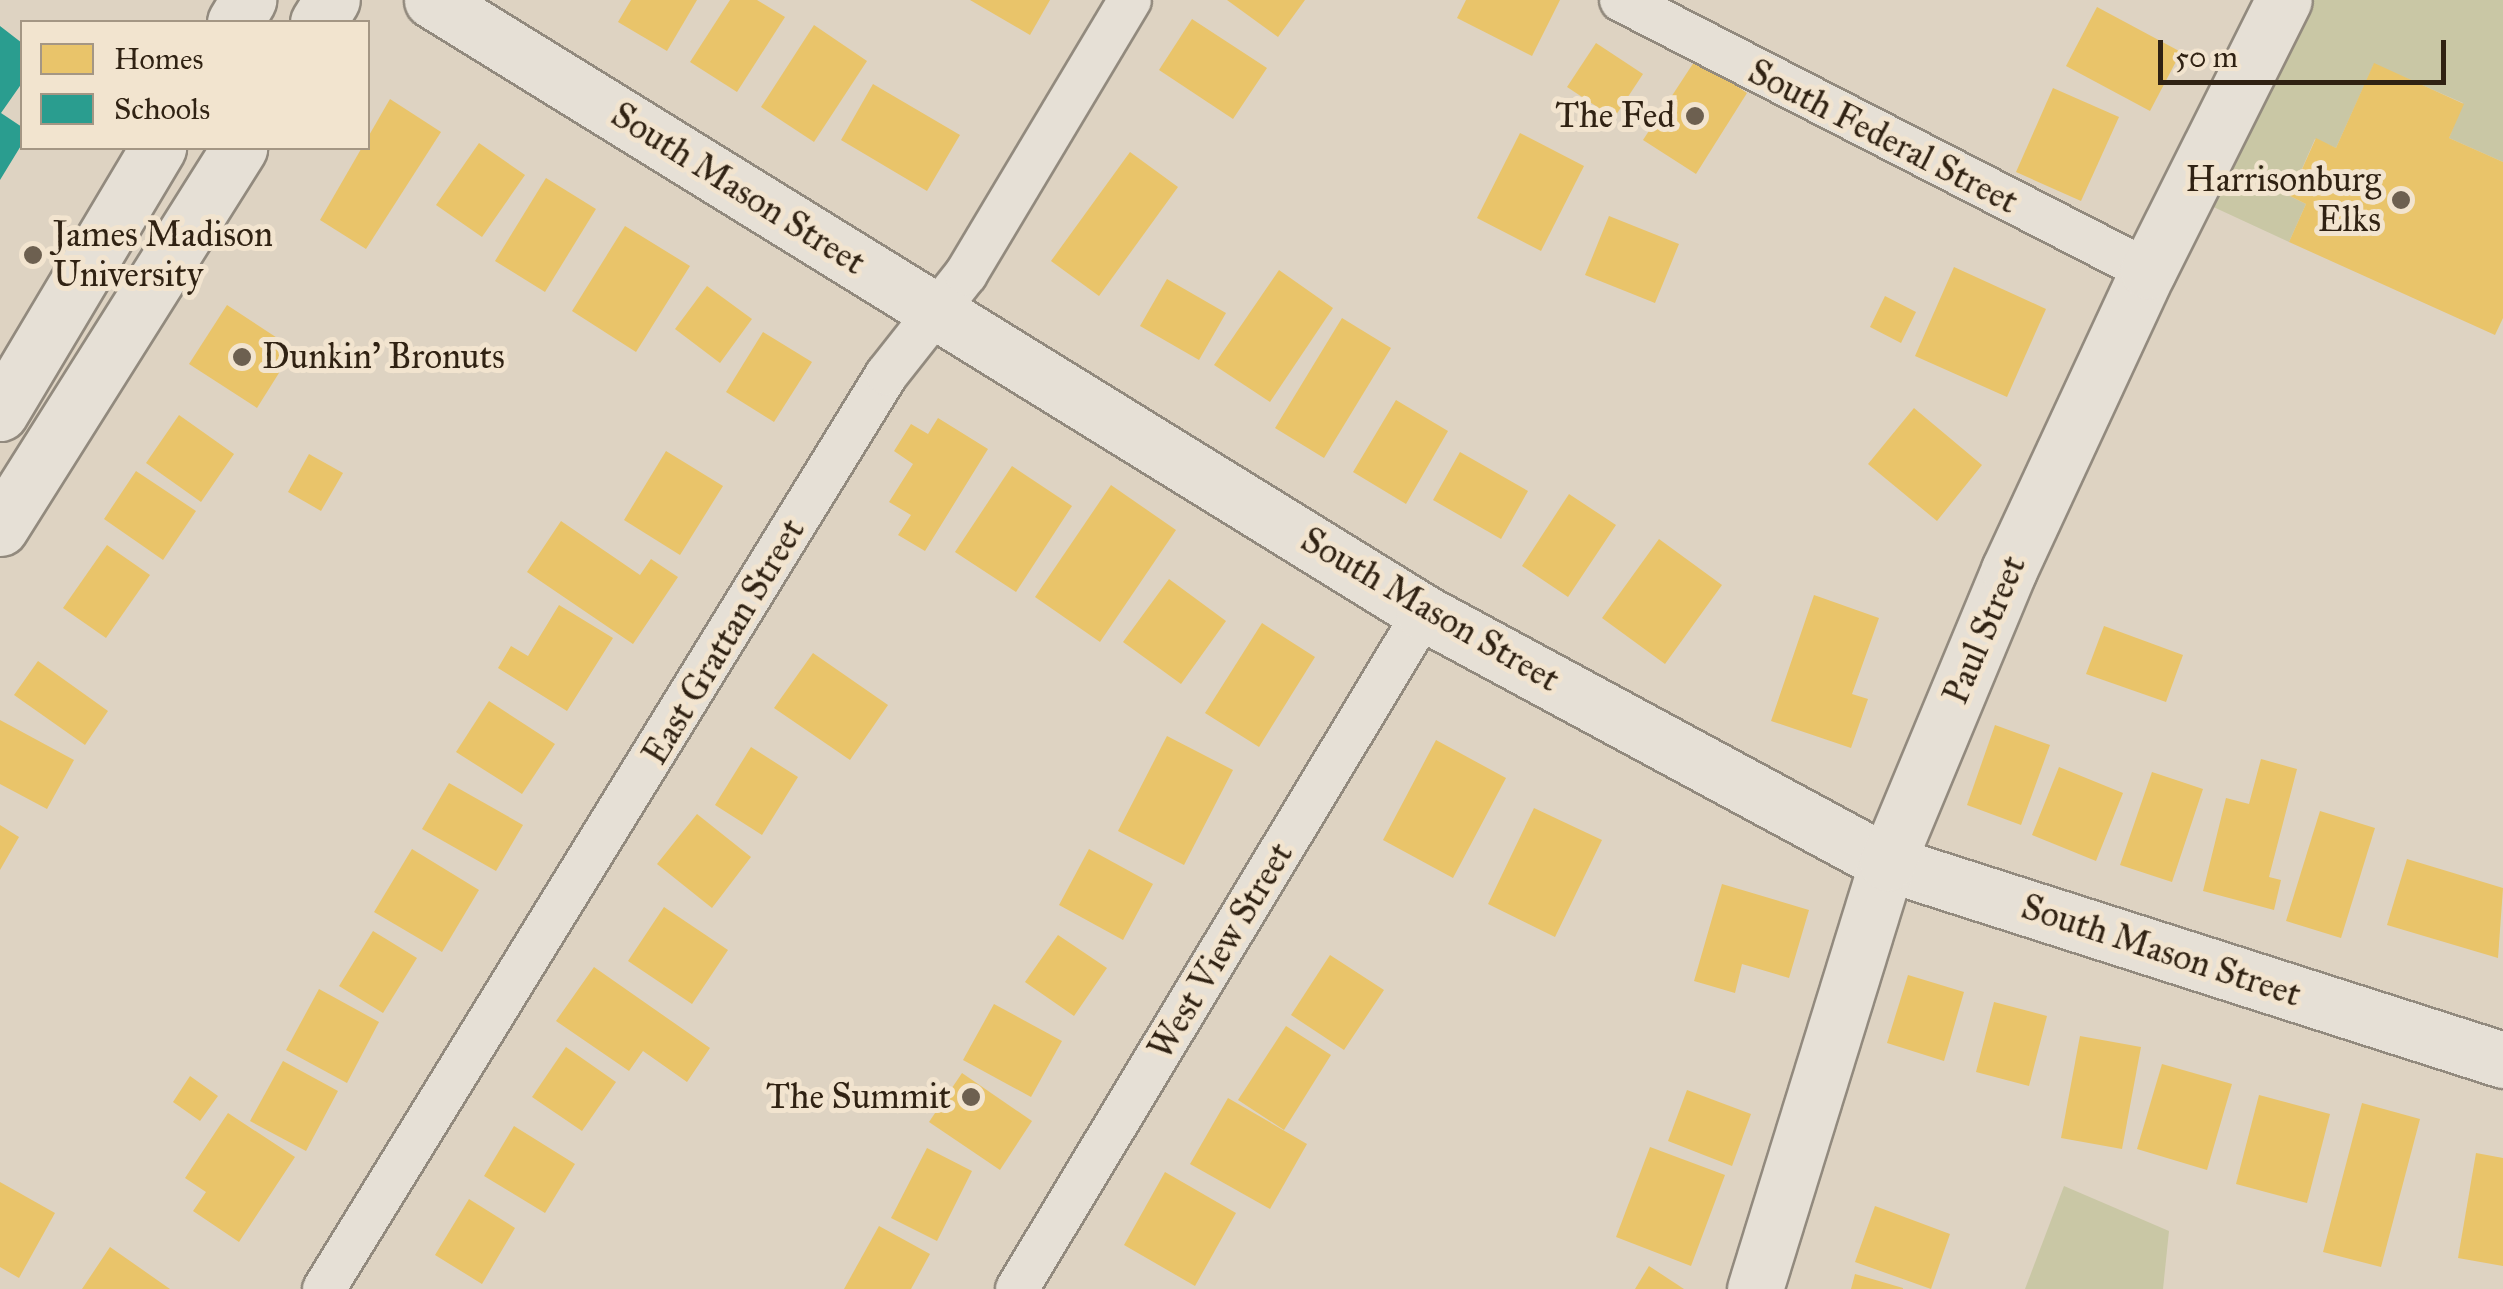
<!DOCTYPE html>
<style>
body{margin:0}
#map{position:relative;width:2503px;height:1289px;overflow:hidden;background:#ded3c2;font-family:"IM FELL Great Primer",serif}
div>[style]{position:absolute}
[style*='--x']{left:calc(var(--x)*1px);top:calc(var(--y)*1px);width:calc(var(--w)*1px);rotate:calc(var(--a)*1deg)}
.green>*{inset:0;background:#c9c7a5}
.homes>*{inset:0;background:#e9c46a}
.schools>*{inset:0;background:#2a9d8f}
.roads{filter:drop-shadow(2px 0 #928a7e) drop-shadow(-2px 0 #928a7e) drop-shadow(0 2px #928a7e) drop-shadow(0 -2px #928a7e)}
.street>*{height:42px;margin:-21px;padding:0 21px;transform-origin:21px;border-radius:21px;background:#e6e0d6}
.secondary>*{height:55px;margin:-27.5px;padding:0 27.5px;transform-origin:27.5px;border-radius:27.5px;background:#e6e0d6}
.dots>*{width:28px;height:28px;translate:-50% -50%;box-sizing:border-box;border:5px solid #f2e4cf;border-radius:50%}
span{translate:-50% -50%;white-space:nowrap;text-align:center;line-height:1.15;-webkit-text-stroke:10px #f2e4cf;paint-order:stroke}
.poi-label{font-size:35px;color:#302213}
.right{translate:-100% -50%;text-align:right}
.left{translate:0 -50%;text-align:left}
.street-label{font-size:35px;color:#302213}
.legend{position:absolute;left:20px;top:20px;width:350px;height:130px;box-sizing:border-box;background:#f2e4cf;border:2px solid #a49684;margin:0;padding:12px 18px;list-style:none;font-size:30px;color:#302213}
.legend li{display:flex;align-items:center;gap:20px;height:50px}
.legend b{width:50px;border:2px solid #a49684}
.scale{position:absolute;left:2158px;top:40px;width:288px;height:45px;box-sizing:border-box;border:5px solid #302213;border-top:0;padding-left:12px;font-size:30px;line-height:35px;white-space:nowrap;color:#302213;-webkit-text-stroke:8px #f2e4cf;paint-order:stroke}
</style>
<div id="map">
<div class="green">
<i style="clip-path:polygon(2308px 0,2503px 0,2503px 162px,2449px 138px,2463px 103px,2374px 64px,2336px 148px,2315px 139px,2290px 196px,2306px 204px,2289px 242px,2207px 204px)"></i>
<i style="clip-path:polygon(2064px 1186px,2169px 1231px,2163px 1289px,2025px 1289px)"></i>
</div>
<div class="homes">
<i style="clip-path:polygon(631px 0,697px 0,667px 51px,618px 22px)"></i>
<i style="clip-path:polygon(730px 0,757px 0,785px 17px,737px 92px,690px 62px)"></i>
<i style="clip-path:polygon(970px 0,1050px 0,1030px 35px)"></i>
<i style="clip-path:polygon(1227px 0,1305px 0,1278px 37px)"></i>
<i style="clip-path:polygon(1466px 0,1560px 0,1532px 56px,1457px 18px)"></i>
<i style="clip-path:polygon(2097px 7px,2181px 52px,2150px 111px,2066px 66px)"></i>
<i style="clip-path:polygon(1192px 19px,1267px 68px,1233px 119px,1159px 70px)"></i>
<i style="clip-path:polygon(814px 25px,867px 61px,814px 142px,761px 107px)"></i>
<i style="clip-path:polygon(1596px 43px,1643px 74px,1614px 118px,1567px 87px)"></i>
<i style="clip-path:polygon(1696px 59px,1747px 93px,1696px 174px,1643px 140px)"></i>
<i style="clip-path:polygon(2374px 63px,2464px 104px,2449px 138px,2503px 162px,2503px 318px,2495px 335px,2289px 242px,2306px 204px,2290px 196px,2316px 138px,2336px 148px)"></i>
<i style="clip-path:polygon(873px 84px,960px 135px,927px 191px,841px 140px)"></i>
<i style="clip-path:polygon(2053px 88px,2119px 117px,2081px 201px,2016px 172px)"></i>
<i style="clip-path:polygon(390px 99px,441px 132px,366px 249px,320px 220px)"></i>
<i style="clip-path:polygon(1520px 133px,1584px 166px,1541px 251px,1477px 218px)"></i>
<i style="clip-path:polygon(479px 143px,525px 175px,482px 237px,436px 205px)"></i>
<i style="clip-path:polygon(1130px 152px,1178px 187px,1099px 296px,1051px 261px)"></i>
<i style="clip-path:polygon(546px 178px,596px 209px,545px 292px,495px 261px)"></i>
<i style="clip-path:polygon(1609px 216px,1679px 244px,1655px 303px,1585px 275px)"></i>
<i style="clip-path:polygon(625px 226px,690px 266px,636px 352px,572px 311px)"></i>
<i style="clip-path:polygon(1954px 267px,2046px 309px,2007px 397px,1915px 356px)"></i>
<i style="clip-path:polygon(1279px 270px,1333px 308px,1270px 402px,1214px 365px)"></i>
<i style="clip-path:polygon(1167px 279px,1226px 313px,1199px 360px,1140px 326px)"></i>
<i style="clip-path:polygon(707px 286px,752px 319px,720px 363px,675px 329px)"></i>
<i style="clip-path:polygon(1885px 296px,1916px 312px,1901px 343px,1870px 327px)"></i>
<i style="clip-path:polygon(227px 305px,294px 349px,257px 408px,189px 364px)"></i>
<i style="clip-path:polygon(1342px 318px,1391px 348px,1324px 458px,1275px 428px)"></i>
<i style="clip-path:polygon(763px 332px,812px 362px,774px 422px,726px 392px)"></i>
<i style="clip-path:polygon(1396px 400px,1448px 431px,1406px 504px,1353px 472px)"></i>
<i style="clip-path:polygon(1914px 408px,1982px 465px,1937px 521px,1868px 464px)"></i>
<i style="clip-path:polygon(179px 415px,234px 454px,201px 502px,146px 463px)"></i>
<i style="clip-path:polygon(938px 418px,988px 449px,925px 551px,898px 535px,911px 515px,889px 502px,913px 464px,894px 451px,911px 424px,928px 434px)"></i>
<i style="clip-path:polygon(666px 451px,723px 486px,680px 555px,624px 520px)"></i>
<i style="clip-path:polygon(1460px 452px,1528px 491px,1501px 539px,1433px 500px)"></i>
<i style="clip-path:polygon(309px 454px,343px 473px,321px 511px,288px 492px)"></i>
<i style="clip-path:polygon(1012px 466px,1072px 506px,1016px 592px,955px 552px)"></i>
<i style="clip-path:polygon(136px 471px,196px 511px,163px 560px,104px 519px)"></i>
<i style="clip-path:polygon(1111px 485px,1176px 530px,1100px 642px,1035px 597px)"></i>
<i style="clip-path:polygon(1569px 494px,1616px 525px,1568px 597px,1522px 566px)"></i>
<i style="clip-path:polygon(561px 521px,640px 575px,651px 559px,678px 577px,633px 644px,527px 572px)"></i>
<i style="clip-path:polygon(1659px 539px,1722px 585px,1665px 664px,1602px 618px)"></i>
<i style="clip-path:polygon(107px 545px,150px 575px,106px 638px,63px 608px)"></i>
<i style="clip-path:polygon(1169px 579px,1226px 621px,1181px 684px,1123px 642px)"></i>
<i style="clip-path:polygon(1814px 595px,1879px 618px,1852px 694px,1868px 699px,1851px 748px,1771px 721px)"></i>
<i style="clip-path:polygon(559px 605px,613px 638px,567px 711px,498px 668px,511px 646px,528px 656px)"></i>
<i style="clip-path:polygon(1262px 623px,1315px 657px,1259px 747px,1205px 713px)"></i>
<i style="clip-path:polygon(2104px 626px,2183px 655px,2166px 702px,2086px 674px)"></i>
<i style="clip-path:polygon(813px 653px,888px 705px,850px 760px,774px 708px)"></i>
<i style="clip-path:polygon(38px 661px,108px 711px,85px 745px,14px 695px)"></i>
<i style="clip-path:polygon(489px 701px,555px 744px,522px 794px,456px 752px)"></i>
<i style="clip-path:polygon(0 720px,74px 760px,47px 809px,0 784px)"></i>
<i style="clip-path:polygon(1995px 725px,2050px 745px,2021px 825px,1967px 805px)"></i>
<i style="clip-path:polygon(1167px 736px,1233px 770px,1184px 865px,1118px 831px)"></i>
<i style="clip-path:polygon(1436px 740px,1506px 778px,1453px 878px,1383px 840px)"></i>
<i style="clip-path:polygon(751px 747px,798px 777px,762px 835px,715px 805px)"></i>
<i style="clip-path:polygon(2261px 759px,2297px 769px,2269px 877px,2281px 880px,2274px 910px,2203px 891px,2226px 798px,2249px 804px)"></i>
<i style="clip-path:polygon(2059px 767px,2123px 793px,2096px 861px,2032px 835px)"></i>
<i style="clip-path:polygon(2152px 772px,2203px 789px,2172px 882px,2120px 865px)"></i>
<i style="clip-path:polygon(449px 783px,523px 825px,496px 871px,422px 829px)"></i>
<i style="clip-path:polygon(1534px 808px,1602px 840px,1555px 937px,1488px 904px)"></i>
<i style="clip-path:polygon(2320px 811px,2375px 828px,2341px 938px,2286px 921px)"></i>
<i style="clip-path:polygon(697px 814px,751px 857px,712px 908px,657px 864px)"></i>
<i style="clip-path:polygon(0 825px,19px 837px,0 870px)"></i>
<i style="clip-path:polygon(412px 849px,479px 890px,442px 952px,374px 912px)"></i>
<i style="clip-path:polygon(1089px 849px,1153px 884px,1123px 940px,1059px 905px)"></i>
<i style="clip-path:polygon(2407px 859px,2503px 888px,2498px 958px,2387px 925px)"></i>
<i style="clip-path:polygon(1722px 884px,1809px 910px,1789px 978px,1742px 964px,1735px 993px,1694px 981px)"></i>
<i style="clip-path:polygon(664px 907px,728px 950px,692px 1004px,628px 961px)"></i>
<i style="clip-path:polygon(373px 931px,417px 958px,383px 1013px,339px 986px)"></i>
<i style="clip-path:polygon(1058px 935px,1107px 968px,1074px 1016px,1025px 982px)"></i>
<i style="clip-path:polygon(1330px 955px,1384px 990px,1344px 1050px,1291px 1015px)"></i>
<i style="clip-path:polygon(594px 967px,710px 1048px,687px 1082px,643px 1051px,629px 1071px,556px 1021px)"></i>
<i style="clip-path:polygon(1908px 975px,1964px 992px,1944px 1061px,1887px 1043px)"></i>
<i style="clip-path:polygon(319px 989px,379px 1022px,347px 1083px,286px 1050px)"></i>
<i style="clip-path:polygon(1994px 1002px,2047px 1016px,2029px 1086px,1976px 1072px)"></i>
<i style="clip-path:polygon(994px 1004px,1062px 1041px,1031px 1097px,963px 1060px)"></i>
<i style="clip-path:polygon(1286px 1026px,1331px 1055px,1284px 1130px,1238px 1100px)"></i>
<i style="clip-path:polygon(2080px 1036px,2141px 1047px,2122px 1149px,2061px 1138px)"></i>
<i style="clip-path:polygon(566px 1047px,616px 1082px,582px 1131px,532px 1097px)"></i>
<i style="clip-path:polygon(283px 1061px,338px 1091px,306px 1151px,250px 1121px)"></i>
<i style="clip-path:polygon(2162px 1064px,2232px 1084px,2207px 1170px,2137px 1149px)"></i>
<i style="clip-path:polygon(962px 1073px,1032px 1121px,1000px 1170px,929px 1122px)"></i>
<i style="clip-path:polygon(190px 1076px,218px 1096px,200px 1121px,173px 1102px)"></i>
<i style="clip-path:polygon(1687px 1090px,1751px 1114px,1732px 1166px,1668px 1141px)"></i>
<i style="clip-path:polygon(2259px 1095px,2330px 1114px,2307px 1203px,2236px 1184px)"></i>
<i style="clip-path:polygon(1228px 1098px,1307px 1144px,1270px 1209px,1190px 1164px)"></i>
<i style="clip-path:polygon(2362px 1103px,2420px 1119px,2381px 1267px,2323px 1252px)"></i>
<i style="clip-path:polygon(228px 1113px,295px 1157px,239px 1242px,193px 1211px,206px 1192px,185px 1178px)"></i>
<i style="clip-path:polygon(514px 1126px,575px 1164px,545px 1213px,484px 1176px)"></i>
<i style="clip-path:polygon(1650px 1147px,1725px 1175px,1691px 1266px,1616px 1237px)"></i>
<i style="clip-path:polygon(927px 1148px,972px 1171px,937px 1241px,891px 1218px)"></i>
<i style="clip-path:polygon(2476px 1153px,2503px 1158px,2503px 1266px,2458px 1258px)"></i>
<i style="clip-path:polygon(1165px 1172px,1236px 1213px,1195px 1286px,1124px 1245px)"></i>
<i style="clip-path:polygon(0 1182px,55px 1213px,19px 1278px,0 1267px)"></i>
<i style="clip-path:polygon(469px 1199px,515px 1228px,482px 1284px,435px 1255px)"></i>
<i style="clip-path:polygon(1875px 1206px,1950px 1234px,1931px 1289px,1855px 1262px)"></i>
<i style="clip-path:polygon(879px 1226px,930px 1254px,911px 1289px,844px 1289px)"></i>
<i style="clip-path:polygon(110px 1247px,170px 1289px,82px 1289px)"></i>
<i style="clip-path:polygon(1649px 1266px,1684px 1289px,1635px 1289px)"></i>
<i style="clip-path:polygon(1855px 1274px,1903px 1288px,1903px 1289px,1851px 1289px)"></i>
</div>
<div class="schools">
<i style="clip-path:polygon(0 26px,22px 43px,22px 83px,1px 113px,22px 127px,22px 144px,0 180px)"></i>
</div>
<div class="roads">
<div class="street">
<i style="--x:1621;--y:0;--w:593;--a:27.21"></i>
<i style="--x:324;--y:1289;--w:1074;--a:-58.4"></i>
<i style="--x:887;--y:374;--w:127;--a:-51.7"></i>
<i style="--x:966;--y:274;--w:319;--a:-59.1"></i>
<i style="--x:1017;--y:1289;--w:789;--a:-58.95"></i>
</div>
<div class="secondary">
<i style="--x:432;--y:0;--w:1166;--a:31.71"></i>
<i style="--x:1424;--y:613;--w:526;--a:28.37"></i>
<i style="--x:1887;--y:863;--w:647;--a:17.73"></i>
<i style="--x:235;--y:22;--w:26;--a:-59"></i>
<i style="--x:318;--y:22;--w:26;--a:-58"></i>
<i style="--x:0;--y:413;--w:309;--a:-59.2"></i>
<i style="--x:0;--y:528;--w:449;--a:-57.8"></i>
<i style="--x:1755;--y:1289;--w:446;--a:-72.8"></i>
<i style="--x:1887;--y:863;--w:317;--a:-67.4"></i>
<i style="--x:2009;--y:570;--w:330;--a:-65.1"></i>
<i style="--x:2148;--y:271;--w:303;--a:-63.4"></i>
</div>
</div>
<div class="dots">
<i style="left:1695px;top:116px;background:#6d6050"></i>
<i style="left:2401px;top:200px;background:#6d6050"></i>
<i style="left:33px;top:255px;background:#6d6050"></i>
<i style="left:242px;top:357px;background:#6d6050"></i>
<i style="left:971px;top:1097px;background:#6d6050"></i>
</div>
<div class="poi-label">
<span class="right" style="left:1675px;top:116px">The Fed</span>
<span class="right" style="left:2381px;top:200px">Harrisonburg<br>Elks</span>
<span class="left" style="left:53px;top:255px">James Madison<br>University</span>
<span class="left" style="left:262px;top:357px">Dunkin' Bronuts</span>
<span class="right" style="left:951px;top:1097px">The Summit</span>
</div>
<div class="street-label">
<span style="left:1883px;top:137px;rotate:27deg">South Federal Street</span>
<span style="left:738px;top:189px;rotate:32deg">South Mason Street</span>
<span style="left:1430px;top:610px;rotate:30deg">South Mason Street</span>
<span style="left:1985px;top:630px;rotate:-67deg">Paul Street</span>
<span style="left:724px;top:642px;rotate:-59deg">East Grattan Street</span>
<span style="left:1221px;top:951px;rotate:-59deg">West View Street</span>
<span style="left:2161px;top:951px;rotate:18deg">South Mason Street</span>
</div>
<ul class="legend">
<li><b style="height:28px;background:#e9c46a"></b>Homes</li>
<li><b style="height:28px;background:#2a9d8f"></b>Schools</li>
</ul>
<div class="scale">50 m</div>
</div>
